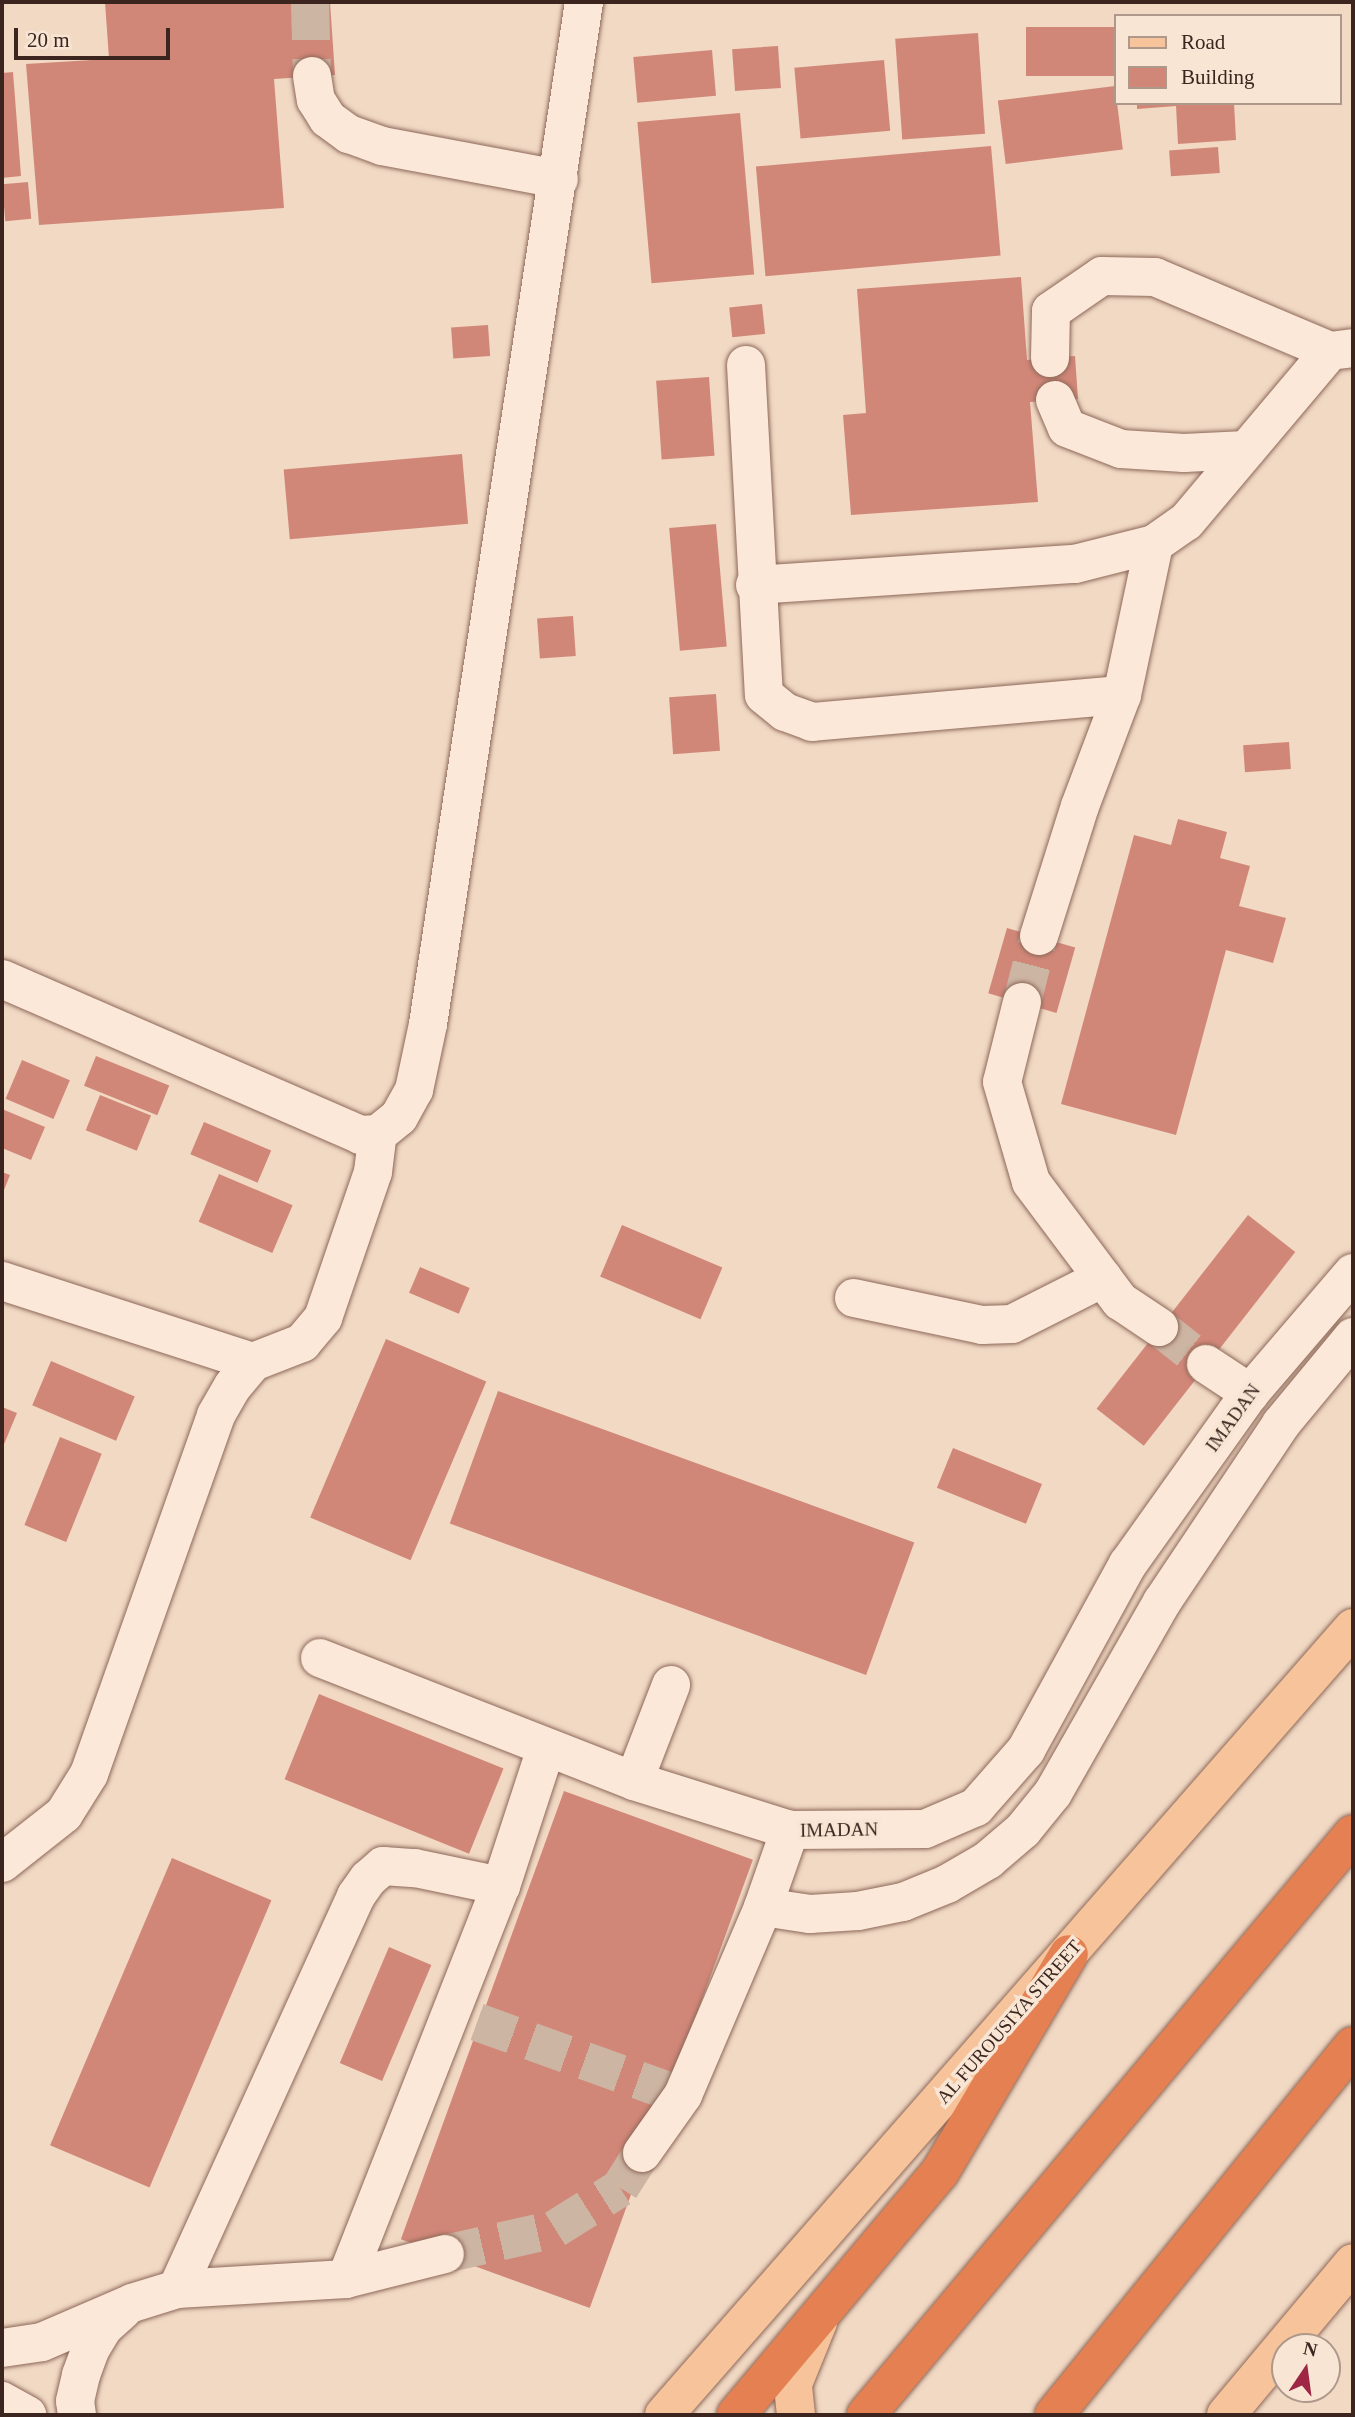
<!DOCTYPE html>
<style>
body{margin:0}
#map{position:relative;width:1355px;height:2417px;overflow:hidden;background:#f1d9c4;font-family:"Times New Roman",serif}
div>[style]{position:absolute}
.building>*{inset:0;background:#d18778;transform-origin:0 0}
.minor-tunnel>*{height:38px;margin-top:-19px;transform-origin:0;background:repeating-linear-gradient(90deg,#cdb5a3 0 38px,transparent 0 57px)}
.roads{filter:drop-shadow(0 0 2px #8d6859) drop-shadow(0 0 2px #8d6859)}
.minor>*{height:38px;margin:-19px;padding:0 19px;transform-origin:19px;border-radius:19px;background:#fbe8d8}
.major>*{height:38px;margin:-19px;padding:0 19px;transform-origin:19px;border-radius:19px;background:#f6c39a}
.highway>*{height:38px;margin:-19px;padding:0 19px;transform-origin:19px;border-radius:19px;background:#e48051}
span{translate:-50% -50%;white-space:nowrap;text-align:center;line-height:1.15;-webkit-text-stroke:7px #f8e5d4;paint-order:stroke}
.street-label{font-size:19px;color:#3c251e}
.frame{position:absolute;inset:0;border:4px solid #3c251e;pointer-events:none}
.legend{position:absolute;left:1114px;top:14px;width:228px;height:91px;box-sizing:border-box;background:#f8e5d4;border:2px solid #ad988b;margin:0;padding:9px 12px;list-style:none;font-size:21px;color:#3c251e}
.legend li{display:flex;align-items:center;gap:14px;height:35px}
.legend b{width:35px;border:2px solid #ad988b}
.north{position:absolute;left:1271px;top:2333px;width:70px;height:70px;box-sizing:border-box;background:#f8e5d4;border:2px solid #ad988b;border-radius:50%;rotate:13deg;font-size:19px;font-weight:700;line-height:28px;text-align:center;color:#3c251e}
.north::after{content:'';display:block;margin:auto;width:24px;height:32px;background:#9f2544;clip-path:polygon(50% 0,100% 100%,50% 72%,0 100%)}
.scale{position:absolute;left:14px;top:28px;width:156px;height:32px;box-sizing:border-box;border:4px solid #3c251e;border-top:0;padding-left:9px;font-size:21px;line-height:24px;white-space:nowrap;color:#3c251e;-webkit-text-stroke:5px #f8e5d4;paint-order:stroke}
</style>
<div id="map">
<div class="building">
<div style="clip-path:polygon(105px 2px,330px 2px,335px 75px,274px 79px,284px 208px,39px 225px,26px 64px,109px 59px)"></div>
<div style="left:1115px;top:27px;width:49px;height:89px;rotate:90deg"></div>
<div style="left:978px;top:33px;width:101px;height:83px;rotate:86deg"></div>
<div style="left:778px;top:46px;width:42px;height:46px;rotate:86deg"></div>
<div style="left:712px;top:50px;width:46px;height:79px;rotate:85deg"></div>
<div style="left:884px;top:60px;width:71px;height:90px;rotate:85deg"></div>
<div style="clip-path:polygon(13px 72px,21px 176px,2px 178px,2px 73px)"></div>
<div style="left:1115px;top:86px;width:64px;height:118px;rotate:83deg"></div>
<div style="clip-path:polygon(1137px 103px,1234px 103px,1236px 140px,1178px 144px,1176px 106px,1137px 109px)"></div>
<div style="left:740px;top:113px;width:162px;height:103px;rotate:85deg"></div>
<div style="left:991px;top:146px;width:110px;height:236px;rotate:85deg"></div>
<div style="left:1218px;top:147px;width:26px;height:49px;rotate:86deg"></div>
<div style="left:28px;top:182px;width:37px;height:26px;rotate:85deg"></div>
<div style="clip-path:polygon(1021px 277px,1027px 360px,1075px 356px,1078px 399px,1030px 402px,1038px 502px,851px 515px,843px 415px,866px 413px,857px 289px)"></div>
<div style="left:762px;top:304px;width:30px;height:33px;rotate:84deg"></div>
<div style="left:488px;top:325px;width:31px;height:37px;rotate:86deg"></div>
<div style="left:709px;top:377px;width:79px;height:53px;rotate:86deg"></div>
<div style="left:462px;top:454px;width:70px;height:179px;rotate:85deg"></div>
<div style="left:716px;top:524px;width:123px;height:47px;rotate:85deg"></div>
<div style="left:573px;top:616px;width:40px;height:36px;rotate:86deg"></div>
<div style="left:716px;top:694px;width:57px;height:47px;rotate:86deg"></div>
<div style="left:1289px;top:742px;width:27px;height:46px;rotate:86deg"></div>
<div style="clip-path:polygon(1178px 819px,1227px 832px,1220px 858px,1250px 866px,1239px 906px,1286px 918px,1273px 963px,1226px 950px,1176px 1135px,1061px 1104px,1134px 835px,1171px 845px)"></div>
<div style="left:1007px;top:928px;width:71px;height:68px;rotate:16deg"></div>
<div style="left:96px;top:1056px;width:79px;height:32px;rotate:22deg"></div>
<div style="left:22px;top:1060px;width:52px;height:42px;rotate:23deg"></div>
<div style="left:100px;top:1095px;width:55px;height:38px;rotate:22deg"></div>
<div style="clip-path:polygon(2px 1109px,45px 1127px,31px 1160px,2px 1148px)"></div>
<div style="left:204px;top:1122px;width:73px;height:35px;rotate:23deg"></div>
<div style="clip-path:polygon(2px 1172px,10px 1175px,2px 1195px)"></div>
<div style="left:219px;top:1174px;width:80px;height:52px;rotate:23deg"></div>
<div style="left:1248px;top:1215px;width:60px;height:246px;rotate:38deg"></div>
<div style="left:622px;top:1225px;width:109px;height:56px;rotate:23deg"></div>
<div style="left:420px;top:1267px;width:54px;height:28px;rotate:23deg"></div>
<div style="left:386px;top:1339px;width:109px;height:194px;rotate:23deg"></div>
<div style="left:51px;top:1361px;width:91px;height:48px;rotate:23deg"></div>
<div style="left:498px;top:1391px;width:443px;height:141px;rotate:20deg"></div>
<div style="clip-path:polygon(2px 1407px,17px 1413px,2px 1449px)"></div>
<div style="left:60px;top:1437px;width:45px;height:95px;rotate:22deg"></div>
<div style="left:953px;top:1448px;width:96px;height:43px;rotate:22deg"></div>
<div style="left:319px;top:1694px;width:199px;height:92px;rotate:22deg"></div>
<div style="left:564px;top:1791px;width:201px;height:477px;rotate:20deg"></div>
<div style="left:172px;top:1858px;width:108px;height:312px;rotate:23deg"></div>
<div style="left:389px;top:1947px;width:46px;height:126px;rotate:23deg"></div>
</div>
<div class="minor-tunnel">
<div style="left:310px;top:2px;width:74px;rotate:88.5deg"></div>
<div style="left:1022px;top:1002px;width:68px;rotate:-75.6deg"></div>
<div style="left:1159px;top:1327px;width:60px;rotate:38.2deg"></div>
<div style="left:477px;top:2022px;width:201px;rotate:19.8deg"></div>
<div style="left:445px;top:2254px;width:113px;rotate:-12.8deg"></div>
<div style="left:555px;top:2229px;width:77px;rotate:-32.2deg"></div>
<div style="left:620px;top:2188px;width:41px;rotate:-57.8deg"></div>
</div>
<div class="roads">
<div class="minor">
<div style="left:312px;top:76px;width:24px;rotate:81deg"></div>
<div style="left:316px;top:100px;width:22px;rotate:58deg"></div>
<div style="left:328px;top:119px;width:26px;rotate:36deg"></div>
<div style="left:349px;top:134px;width:35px;rotate:20deg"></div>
<div style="left:382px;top:146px;width:180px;rotate:10.6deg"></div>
<div style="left:1050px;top:358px;width:47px;rotate:-88.8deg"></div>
<div style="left:1051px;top:311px;width:62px;rotate:-34.5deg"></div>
<div style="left:1102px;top:276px;width:53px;rotate:1.1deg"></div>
<div style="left:1155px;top:277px;width:190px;rotate:22.9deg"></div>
<div style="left:746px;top:365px;width:330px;rotate:86.9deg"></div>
<div style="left:764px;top:695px;width:27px;rotate:39deg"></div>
<div style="left:785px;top:712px;width:29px;rotate:20deg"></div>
<div style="left:812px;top:722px;width:311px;rotate:-5deg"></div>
<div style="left:1055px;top:400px;width:30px;rotate:67deg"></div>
<div style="left:1067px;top:428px;width:58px;rotate:21.3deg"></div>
<div style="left:1121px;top:449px;width:63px;rotate:3.6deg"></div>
<div style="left:1184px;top:453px;width:62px;rotate:-2.8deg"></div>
<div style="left:755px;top:585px;width:321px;rotate:-3.8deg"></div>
<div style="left:1075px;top:564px;width:81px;rotate:-14.2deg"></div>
<div style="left:1154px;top:544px;width:39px;rotate:-35deg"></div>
<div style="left:1186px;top:522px;width:224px;rotate:-49.9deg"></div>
<div style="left:1330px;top:351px;width:23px;rotate:-7deg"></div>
<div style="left:1039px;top:936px;width:136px;rotate:-72.5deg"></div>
<div style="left:1080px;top:806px;width:119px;rotate:-69.3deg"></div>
<div style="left:1122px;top:695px;width:154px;rotate:-78deg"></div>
<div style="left:2px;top:979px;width:391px;rotate:23.5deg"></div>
<div style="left:360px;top:1135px;width:18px;rotate:-3deg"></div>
<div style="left:378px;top:1134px;width:27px;rotate:-39deg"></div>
<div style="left:399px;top:1117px;width:31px;rotate:-61deg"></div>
<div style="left:414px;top:1090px;width:67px;rotate:-78deg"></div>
<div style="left:428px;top:1024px;width:1034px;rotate:-81.32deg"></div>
<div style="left:1022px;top:1002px;width:82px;rotate:104deg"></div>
<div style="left:1002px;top:1082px;width:104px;rotate:73.8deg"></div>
<div style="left:1031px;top:1182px;width:149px;rotate:53.2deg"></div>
<div style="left:1120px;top:1301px;width:47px;rotate:33.7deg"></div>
<div style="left:2px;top:1281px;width:264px;rotate:17.9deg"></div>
<div style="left:854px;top:1298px;width:131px;rotate:11.9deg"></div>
<div style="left:982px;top:1325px;width:30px;rotate:-2deg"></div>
<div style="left:1012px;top:1324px;width:102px;rotate:-26.8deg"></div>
<div style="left:1206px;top:1364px;width:53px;rotate:33.4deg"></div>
<div style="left:320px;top:1658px;width:337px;rotate:21.4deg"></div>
<div style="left:634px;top:1781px;width:164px;rotate:17.4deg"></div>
<div style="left:634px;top:1781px;width:103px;rotate:-68.9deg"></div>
<div style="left:2px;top:1863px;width:79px;rotate:-38.3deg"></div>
<div style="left:64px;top:1814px;width:47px;rotate:-58deg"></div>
<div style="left:89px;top:1774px;width:381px;rotate:-70.5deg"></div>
<div style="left:216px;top:1415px;width:34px;rotate:-60deg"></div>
<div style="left:233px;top:1386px;width:31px;rotate:-50deg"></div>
<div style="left:253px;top:1362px;width:53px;rotate:-21.2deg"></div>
<div style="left:302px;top:1343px;width:33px;rotate:-50deg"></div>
<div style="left:323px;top:1318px;width:154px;rotate:-71.1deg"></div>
<div style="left:373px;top:1172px;width:38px;rotate:-83deg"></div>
<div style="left:763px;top:1907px;width:48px;rotate:8.5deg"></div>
<div style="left:810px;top:1914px;width:48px;rotate:-3.6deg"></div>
<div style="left:858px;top:1911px;width:46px;rotate:-11.3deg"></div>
<div style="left:903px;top:1902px;width:48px;rotate:-22.2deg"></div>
<div style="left:947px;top:1884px;width:48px;rotate:-30.3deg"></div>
<div style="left:988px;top:1860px;width:46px;rotate:-40.6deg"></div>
<div style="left:1023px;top:1830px;width:48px;rotate:-51deg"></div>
<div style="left:1053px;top:1793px;width:220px;rotate:-60.3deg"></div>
<div style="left:1162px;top:1602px;width:214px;rotate:-56.2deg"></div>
<div style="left:1281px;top:1424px;width:113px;rotate:-50.4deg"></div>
<div style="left:642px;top:2153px;width:71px;rotate:-54.7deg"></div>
<div style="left:683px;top:2095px;width:204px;rotate:-66.9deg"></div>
<div style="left:763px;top:1907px;width:82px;rotate:-70.7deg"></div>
<div style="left:790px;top:1830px;width:135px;rotate:-0.4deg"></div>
<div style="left:925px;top:1829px;width:56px;rotate:-23.3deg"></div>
<div style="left:976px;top:1807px;width:76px;rotate:-48.7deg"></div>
<div style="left:1026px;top:1750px;width:212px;rotate:-61.3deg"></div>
<div style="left:1128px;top:1564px;width:210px;rotate:-54.5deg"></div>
<div style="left:1250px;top:1393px;width:158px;rotate:-49.4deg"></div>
<div style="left:346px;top:2279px;width:422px;rotate:-68.5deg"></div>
<div style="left:501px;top:1886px;width:145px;rotate:-71.9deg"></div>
<div style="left:177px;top:2289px;width:432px;rotate:-65.5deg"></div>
<div style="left:356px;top:1896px;width:21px;rotate:-55deg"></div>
<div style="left:368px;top:1879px;width:20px;rotate:-41deg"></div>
<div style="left:383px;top:1866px;width:32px;rotate:4deg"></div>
<div style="left:415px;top:1868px;width:88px;rotate:11.8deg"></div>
<div style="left:2px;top:2348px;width:40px;rotate:-8.5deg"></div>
<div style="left:42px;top:2342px;width:98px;rotate:-23.4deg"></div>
<div style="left:132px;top:2303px;width:47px;rotate:-17.3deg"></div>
<div style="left:177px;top:2289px;width:169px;rotate:-3.4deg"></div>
<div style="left:346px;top:2279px;width:102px;rotate:-14.2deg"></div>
<div style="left:2px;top:2401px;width:29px;rotate:29deg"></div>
<div style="left:77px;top:2415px;width:14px;rotate:-98deg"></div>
<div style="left:75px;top:2401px;width:27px;rotate:-77deg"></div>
<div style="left:81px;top:2375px;width:27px;rotate:-70deg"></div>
<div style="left:90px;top:2350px;width:26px;rotate:-59deg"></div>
<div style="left:103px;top:2328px;width:27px;rotate:-42deg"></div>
</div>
<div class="major">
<div style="left:664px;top:2415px;width:1046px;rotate:-48.8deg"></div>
<div style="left:796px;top:2415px;width:31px;rotate:-96deg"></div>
<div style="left:793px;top:2384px;width:67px;rotate:-68deg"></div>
<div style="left:1226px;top:2415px;width:198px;rotate:-50.1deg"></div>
</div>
<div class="highway">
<div style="left:736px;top:2415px;width:317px;rotate:-50deg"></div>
<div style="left:940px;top:2172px;width:253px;rotate:-59.4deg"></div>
<div style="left:866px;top:2415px;width:758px;rotate:-50.03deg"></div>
<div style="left:1054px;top:2415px;width:475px;rotate:-51deg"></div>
</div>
</div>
<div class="street-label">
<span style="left:1233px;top:1418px;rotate:-54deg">IMADAN</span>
<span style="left:839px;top:1830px;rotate:-1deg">IMADAN</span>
<span style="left:1009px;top:2022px;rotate:-49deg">AL FUROUSIYA STREET</span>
</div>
<div class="frame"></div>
<ul class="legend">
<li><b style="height:9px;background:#f6c39a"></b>Road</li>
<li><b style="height:19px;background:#d18778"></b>Building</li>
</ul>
<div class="north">N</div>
<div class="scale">20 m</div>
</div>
